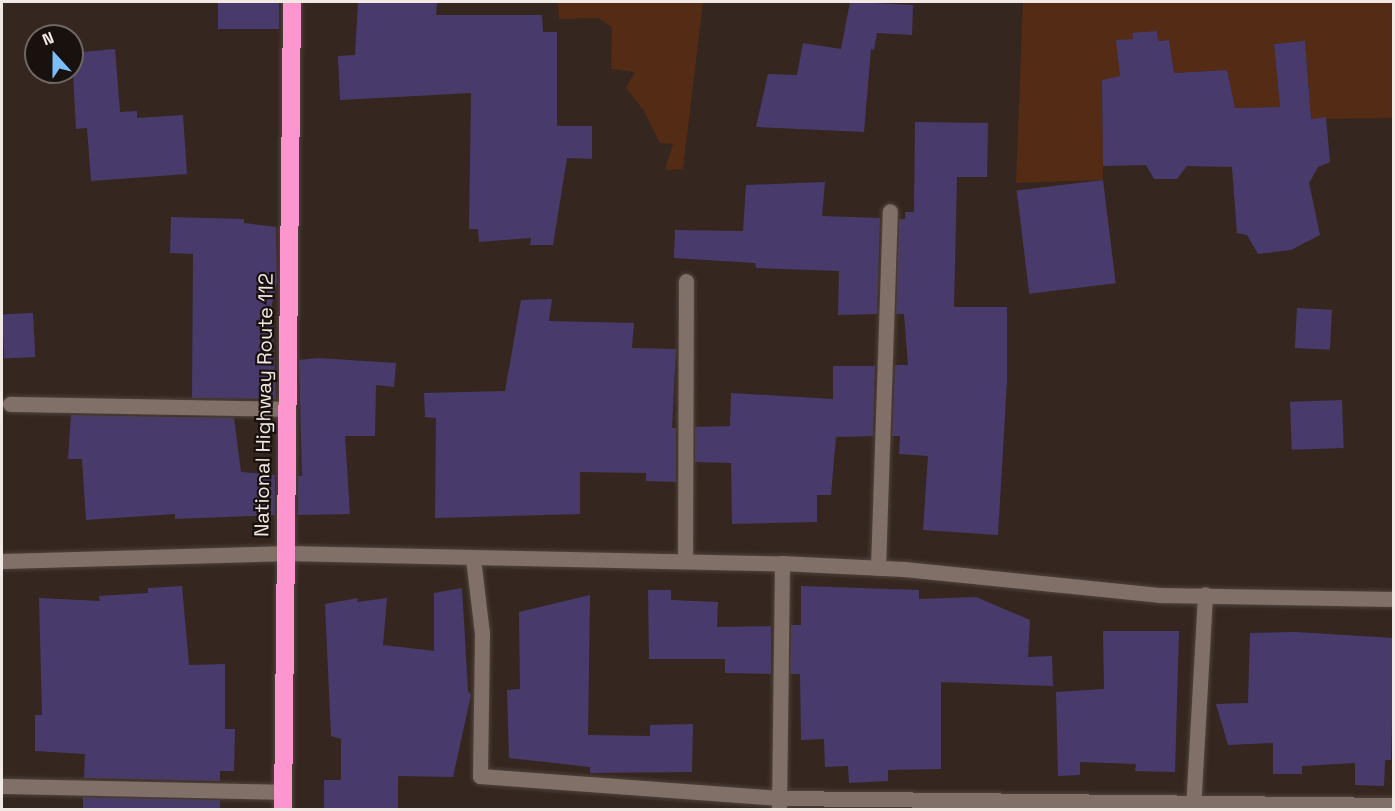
<!DOCTYPE html>
<style>
body{margin:0}
#map{position:relative;width:1395px;height:811px;overflow:hidden;background:#35271f;font-family:"Space Grotesk",sans-serif}
div>[style]{position:absolute}
.green>*{inset:0;background:#542b14}
.building>*{inset:0;background:#483b6c;transform-origin:0 0}
.roads{filter:drop-shadow(0 0 2px #50433e) drop-shadow(0 0 2px #50433e)}
.street>*{height:15px;margin:-7.5px;padding:0 7.5px;transform-origin:7.5px;border-radius:7.5px;background:#817067}
.secondary>*{height:15px;margin:-7.5px;padding:0 7.5px;transform-origin:7.5px;border-radius:7.5px;background:#817067}
.highway>*{height:18px;margin:-9px;padding:0 9px;transform-origin:9px;border-radius:9px;background:#fd95cf}
span{translate:-50% -50%;white-space:nowrap;text-align:center;line-height:1.15;-webkit-text-stroke:4.5px #18110e;paint-order:stroke}
.street-label{font-size:20px;color:#f3e9e4}
.frame{position:absolute;inset:0;border:3px solid #f3e9e4;pointer-events:none}
.north{position:absolute;left:24px;top:24px;width:60px;height:60px;box-sizing:border-box;background:#18110e;border:2px solid #706764;border-radius:50%;rotate:339deg;font-size:16px;font-weight:700;line-height:24px;text-align:center;color:#f3e9e4}
.north::after{content:'';display:block;margin:auto;width:21px;height:27px;background:#7cbef9;clip-path:polygon(50% 0,100% 100%,50% 72%,0 100%)}
</style>
<div id="map">
<div class="green">
<div style="clip-path:polygon(558px 2px,703px 2px,683px 169px,665px 170px,673px 144px,660px 143px,644px 111px,626px 88px,635px 72px,611px 69px,612px 27px,598px 18px,559px 19px)"></div>
<div style="clip-path:polygon(1023px 2px,1393px 2px,1393px 118px,1311px 119px,1305px 42px,1274px 44px,1280px 107px,1235px 108px,1227px 70px,1174px 73px,1169px 40px,1158px 41px,1157px 31px,1133px 35px,1133px 39px,1117px 41px,1120px 76px,1102px 80px,1103px 180px,1016px 183px)"></div>
</div>
<div class="building">
<div style="left:218px;top:2px;width:61px;height:27px"></div>
<div style="clip-path:polygon(850px 2px,913px 5px,912px 35px,877px 33px,874px 50px,871px 49px,864px 132px,756px 127px,768px 74px,797px 75px,803px 43px,841px 49px)"></div>
<div style="clip-path:polygon(358px 3px,437px 3px,436px 15px,542px 15px,543px 32px,557px 32px,557px 126px,592px 126px,592px 159px,567px 158px,553px 245px,530px 245px,531px 238px,479px 242px,478px 229px,469px 229px,471px 93px,340px 100px,338px 56px,355px 55px)"></div>
<div style="clip-path:polygon(1157px 31px,1158px 41px,1169px 40px,1174px 73px,1227px 70px,1235px 108px,1280px 107px,1274px 44px,1305px 41px,1311px 119px,1326px 117px,1330px 162px,1318px 167px,1309px 183px,1320px 235px,1291px 250px,1258px 254px,1247px 235px,1237px 233px,1232px 167px,1187px 166px,1177px 179px,1154px 179px,1146px 165px,1103px 166px,1102px 80px,1120px 76px,1116px 40px,1133px 39px,1132px 33px)"></div>
<div style="clip-path:polygon(115px 49px,120px 112px,137px 111px,137px 118px,183px 115px,187px 174px,91px 181px,87px 128px,76px 129px,72px 53px)"></div>
<div style="clip-path:polygon(915px 122px,988px 123px,987px 177px,957px 177px,954px 307px,1007px 307px,1007px 381px,998px 535px,923px 530px,928px 456px,899px 454px,900px 436px,892px 436px,895px 365px,908px 365px,904px 314px,896px 314px,899px 219px,905px 219px,905px 212px,914px 212px)"></div>
<div style="left:1103px;top:180px;width:104px;height:87px;rotate:83deg"></div>
<div style="clip-path:polygon(825px 182px,822px 216px,880px 218px,877px 314px,838px 315px,839px 271px,756px 268px,755px 263px,674px 258px,675px 230px,743px 231px,746px 185px)"></div>
<div style="clip-path:polygon(171px 217px,244px 219px,244px 223px,276px 227px,277px 282px,272px 304px,276px 399px,192px 398px,193px 254px,170px 253px)"></div>
<div style="clip-path:polygon(552px 299px,549px 321px,634px 323px,632px 348px,676px 349px,672px 428px,676px 428px,676px 482px,646px 481px,646px 473px,580px 472px,580px 514px,435px 518px,436px 418px,425px 417px,424px 393px,505px 391px,521px 300px)"></div>
<div style="left:1297px;top:308px;width:35px;height:40px;rotate:3deg"></div>
<div style="left:33px;top:313px;width:44px;height:31px;rotate:87deg"></div>
<div style="clip-path:polygon(318px 358px,396px 363px,394px 387px,376px 385px,375px 436px,345px 436px,350px 514px,298px 515px,298px 476px,302px 476px,299px 360px)"></div>
<div style="clip-path:polygon(833px 366px,875px 366px,873px 436px,836px 437px,831px 495px,817px 495px,817px 522px,732px 524px,731px 463px,695px 462px,695px 427px,730px 426px,731px 393px,833px 399px)"></div>
<div style="left:1342px;top:400px;width:48px;height:52px;rotate:88deg"></div>
<div style="clip-path:polygon(71px 415px,234px 418px,241px 472px,275px 475px,275px 515px,175px 519px,175px 514px,86px 520px,82px 459px,68px 459px)"></div>
<div style="clip-path:polygon(182px 586px,189px 665px,225px 664px,225px 729px,235px 729px,234px 771px,220px 771px,220px 781px,84px 778px,85px 754px,35px 751px,35px 715px,42px 715px,39px 598px,100px 601px,99px 596px,148px 593px,148px 588px)"></div>
<div style="clip-path:polygon(801px 586px,919px 590px,919px 599px,976px 597px,1030px 620px,1028px 657px,1052px 656px,1053px 686px,941px 682px,941px 769px,888px 770px,888px 781px,849px 783px,848px 766px,825px 767px,824px 739px,801px 740px,800px 674px,790px 674px,791px 625px,801px 625px)"></div>
<div style="clip-path:polygon(462px 588px,468px 691px,471px 695px,453px 777px,398px 776px,398px 810px,324px 810px,324px 780px,341px 780px,341px 739px,331px 736px,325px 604px,358px 598px,357px 602px,387px 598px,383px 645px,434px 651px,434px 593px)"></div>
<div style="clip-path:polygon(648px 590px,671px 590px,671px 600px,718px 602px,717px 627px,771px 626px,771px 674px,725px 673px,725px 659px,649px 659px)"></div>
<div style="clip-path:polygon(590px 595px,588px 735px,650px 736px,650px 725px,693px 724px,692px 772px,590px 773px,590px 767px,509px 758px,507px 690px,520px 689px,519px 612px)"></div>
<div style="clip-path:polygon(1103px 631px,1179px 631px,1175px 772px,1135px 771px,1136px 764px,1080px 762px,1080px 775px,1058px 776px,1056px 692px,1104px 689px)"></div>
<div style="clip-path:polygon(1295px 632px,1394px 638px,1391px 760px,1385px 760px,1384px 786px,1355px 785px,1355px 763px,1302px 766px,1302px 774px,1273px 774px,1273px 743px,1228px 745px,1216px 704px,1248px 703px,1250px 633px)"></div>
<div style="clip-path:polygon(83px 797px,220px 800px,220px 810px,83px 810px)"></div>
</div>
<div class="roads">
<div class="street">
<div style="left:10px;top:404px;width:276px;rotate:1deg"></div>
<div style="left:473px;top:558px;width:77px;rotate:83.2deg"></div>
<div style="left:482px;top:634px;width:142px;rotate:90.8deg"></div>
<div style="left:480px;top:776px;width:300px;rotate:4.2deg"></div>
<div style="left:779px;top:798px;width:615px;rotate:0.65deg"></div>
<div style="left:2px;top:561px;width:282px;rotate:-1.6deg"></div>
<div style="left:685px;top:561px;width:280px;rotate:-89.8deg"></div>
<div style="left:878px;top:568px;width:357px;rotate:-88.1deg"></div>
<div style="left:2px;top:786px;width:281px;rotate:1.2deg"></div>
<div style="left:779px;top:810px;width:247px;rotate:-89.3deg"></div>
<div style="left:1193px;top:810px;width:216px;rotate:-86.8deg"></div>
</div>
<div class="secondary">
<div style="left:284px;top:553px;width:498px;rotate:1.2deg"></div>
<div style="left:782px;top:563px;width:122px;rotate:2.8deg"></div>
<div style="left:904px;top:569px;width:256px;rotate:5.8deg"></div>
<div style="left:1159px;top:595px;width:235px;rotate:1deg"></div>
</div>
<div class="highway">
<div style="left:283px;top:810px;width:808px;rotate:-89.36deg"></div>
</div>
</div>
<div class="street-label">
<span style="left:264px;top:405px;rotate:-89deg">National Highway Route 112</span>
</div>
<div class="frame"></div>
<div class="north">N</div>
</div>
